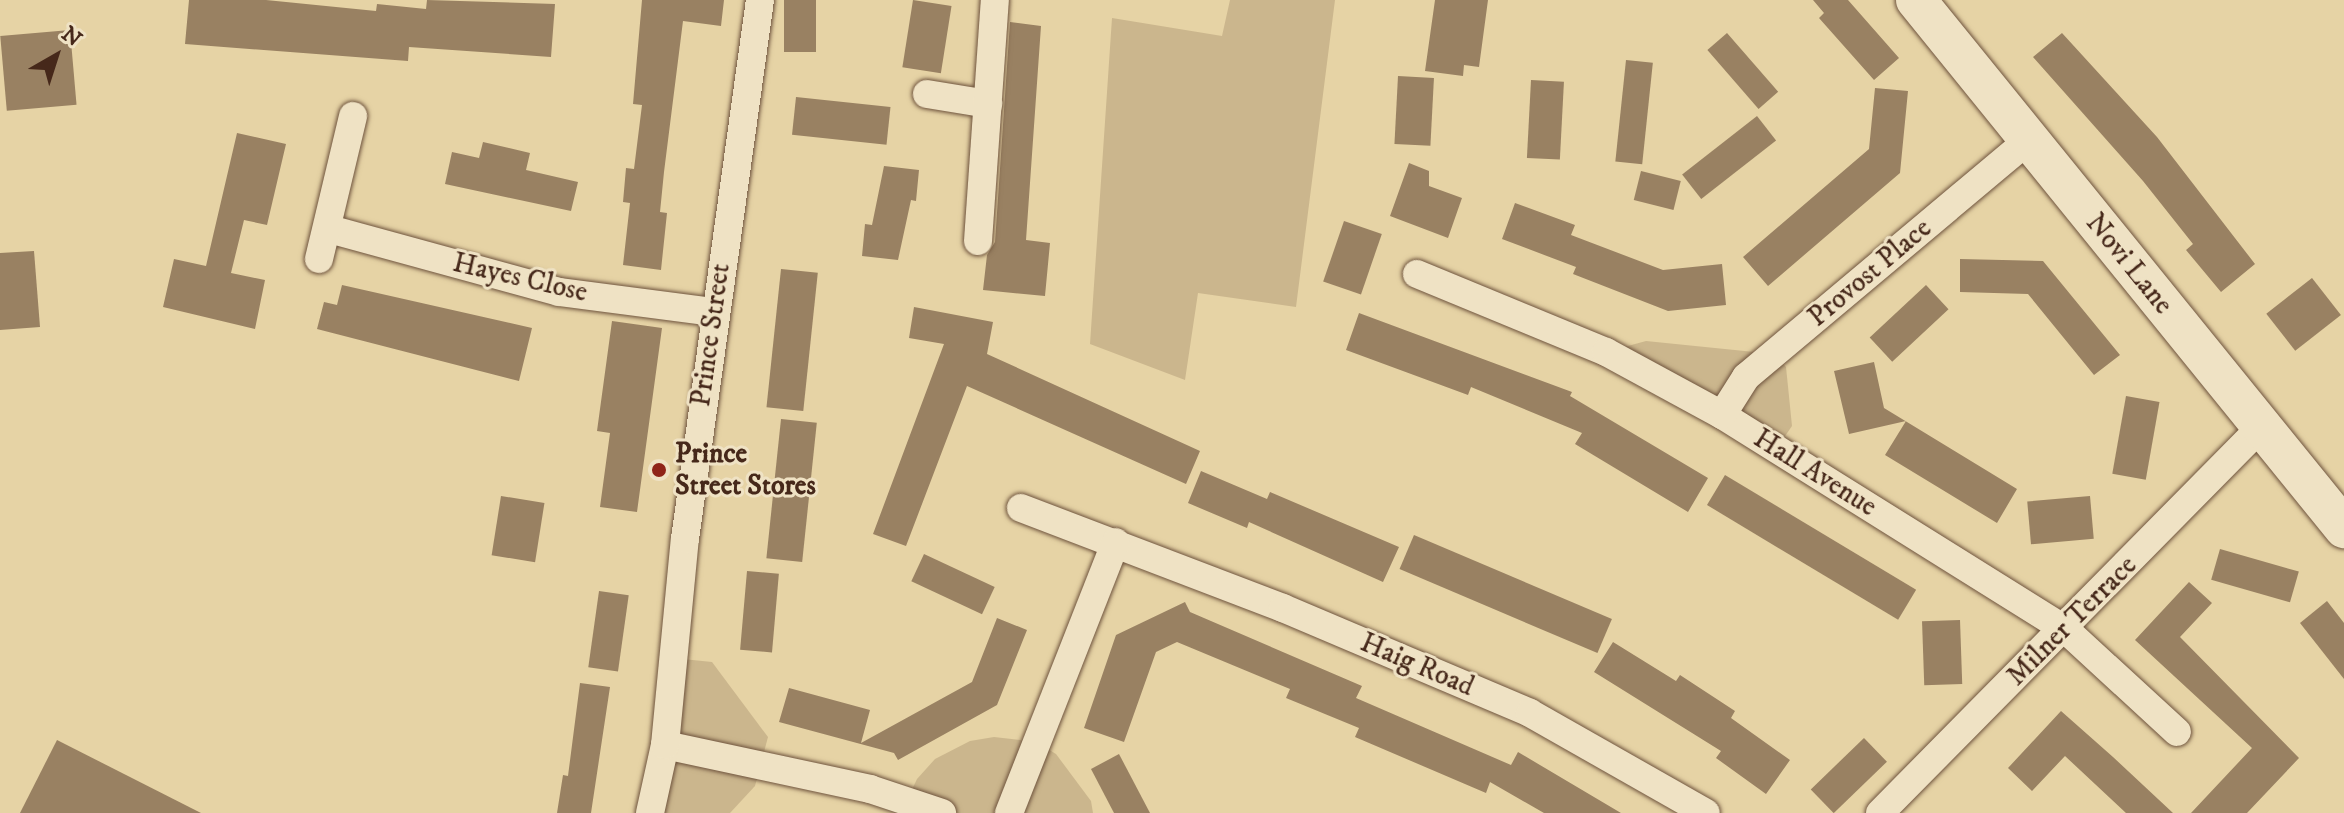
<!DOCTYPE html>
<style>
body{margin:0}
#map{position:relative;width:2344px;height:813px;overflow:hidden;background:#e6d3a5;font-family:"IM FELL DW Pica",serif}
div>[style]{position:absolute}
.green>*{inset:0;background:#cbb68d}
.building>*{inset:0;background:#998162;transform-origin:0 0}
.roads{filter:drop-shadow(0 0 2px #6e533d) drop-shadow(0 0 2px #6e533d)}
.street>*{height:28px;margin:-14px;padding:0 14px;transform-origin:14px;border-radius:14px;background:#efe2c4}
.secondary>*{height:40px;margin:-20px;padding:0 20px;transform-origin:20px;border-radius:20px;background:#efe2c4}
.dots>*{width:22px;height:22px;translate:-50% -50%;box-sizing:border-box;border:4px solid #efe2c4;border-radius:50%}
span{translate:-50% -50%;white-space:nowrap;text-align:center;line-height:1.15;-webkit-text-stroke:6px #efe2c4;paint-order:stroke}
.street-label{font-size:28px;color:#46281a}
.poi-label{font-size:28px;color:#46281a;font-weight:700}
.left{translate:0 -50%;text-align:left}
.north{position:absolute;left:16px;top:16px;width:80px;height:80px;-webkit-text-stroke:6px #efe2c4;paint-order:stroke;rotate:39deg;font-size:22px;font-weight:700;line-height:32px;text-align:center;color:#46281a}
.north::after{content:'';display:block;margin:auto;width:28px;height:36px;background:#46281a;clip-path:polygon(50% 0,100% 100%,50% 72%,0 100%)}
</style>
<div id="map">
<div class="green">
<div style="clip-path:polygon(1230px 0,1335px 0,1296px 307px,1198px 293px,1185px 380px,1090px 344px,1112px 18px,1222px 36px)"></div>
<div style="clip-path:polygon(1646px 341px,1774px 354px,1786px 367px,1792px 426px,1776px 449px,1606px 352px)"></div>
<div style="clip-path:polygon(673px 658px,712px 662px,768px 737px,755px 786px,730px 813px,650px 813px)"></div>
<div style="clip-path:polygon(994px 737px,1036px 742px,1056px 754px,1091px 801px,1093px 813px,901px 813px,917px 779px,935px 759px,970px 741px)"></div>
</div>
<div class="building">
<div style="clip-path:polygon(189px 0,266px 0,376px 11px,377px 4px,426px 9px,427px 0,555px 4px,551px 57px,409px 47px,408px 61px,185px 44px)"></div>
<div style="clip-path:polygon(642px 0,724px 0,721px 26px,683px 21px,664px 172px,660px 212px,667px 213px,661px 270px,623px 265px,630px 203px,623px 202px,626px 168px,634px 169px,642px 105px,633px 104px)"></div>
<div style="left:784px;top:0;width:32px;height:52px"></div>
<div style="left:913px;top:0;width:39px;height:68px;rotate:9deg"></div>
<div style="clip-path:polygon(1435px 0,1488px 0,1479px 67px,1464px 65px,1463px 76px,1425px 71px)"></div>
<div style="clip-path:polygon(1813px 0,1848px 0,1899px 58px,1874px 80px,1819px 18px,1824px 13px)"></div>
<div style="clip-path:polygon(1010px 22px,1041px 26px,1026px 240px,1050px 243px,1045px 296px,983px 290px,987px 255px,995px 242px)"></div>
<div style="left:70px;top:30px;width:75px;height:70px;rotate:85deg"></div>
<div style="left:1727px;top:33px;width:78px;height:26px;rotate:49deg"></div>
<div style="clip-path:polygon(2062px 33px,2157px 137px,2255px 264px,2221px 292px,2186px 250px,2193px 244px,2143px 181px,2033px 57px)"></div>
<div style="left:1626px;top:60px;width:27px;height:102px;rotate:6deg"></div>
<div style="left:1398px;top:76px;width:36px;height:68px;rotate:3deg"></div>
<div style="left:1531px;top:80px;width:33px;height:78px;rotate:3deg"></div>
<div style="clip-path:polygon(1875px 88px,1908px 91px,1900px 173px,1768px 286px,1743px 257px,1869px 149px)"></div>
<div style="left:796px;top:97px;width:95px;height:38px;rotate:6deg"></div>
<div style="left:1757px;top:116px;width:31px;height:95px;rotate:52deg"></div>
<div style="clip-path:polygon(237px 133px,286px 144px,267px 225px,244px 220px,231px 273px,265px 280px,255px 329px,163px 307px,174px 259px,206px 266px)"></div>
<div style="clip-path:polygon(483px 142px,530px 153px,526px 170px,578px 182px,571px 211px,445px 184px,452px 152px,479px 158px)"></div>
<div style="clip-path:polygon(1409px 163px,1429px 171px,1429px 186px,1462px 198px,1448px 238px,1390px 216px)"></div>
<div style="clip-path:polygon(884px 166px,919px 170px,916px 201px,911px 200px,898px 260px,862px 256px,865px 224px,872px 225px)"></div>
<div style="left:1641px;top:171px;width:41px;height:30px;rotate:14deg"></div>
<div style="clip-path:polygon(1515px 203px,1575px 225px,1571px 235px,1663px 270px,1722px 264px,1726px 305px,1668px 311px,1573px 274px,1576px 267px,1502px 239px)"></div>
<div style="left:1344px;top:221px;width:40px;height:64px;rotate:19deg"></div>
<div style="clip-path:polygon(34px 251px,40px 327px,0 330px,0 253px)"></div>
<div style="clip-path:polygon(1960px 259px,2043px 261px,2120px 355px,2094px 375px,2028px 294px,1960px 292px)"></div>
<div style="left:781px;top:269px;width:37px;height:139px;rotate:6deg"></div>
<div style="left:2312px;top:278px;width:47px;height:58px;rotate:52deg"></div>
<div style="clip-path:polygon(342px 285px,532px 328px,519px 381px,317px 329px,324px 302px,337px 305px)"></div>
<div style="left:1926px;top:285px;width:33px;height:77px;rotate:47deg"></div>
<div style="clip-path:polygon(914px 307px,993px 322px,987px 354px,1200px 451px,1186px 484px,967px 386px,906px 546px,873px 534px,944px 344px,909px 338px)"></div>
<div style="clip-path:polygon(1359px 313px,1572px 392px,1570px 396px,1708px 478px,1688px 512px,1575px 444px,1582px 433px,1471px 387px,1468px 395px,1346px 350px)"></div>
<div style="clip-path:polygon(612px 321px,662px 328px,637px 512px,600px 507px,610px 433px,597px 431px)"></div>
<div style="clip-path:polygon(1874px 362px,1884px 408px,2017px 489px,1997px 523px,1885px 455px,1906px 421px,1849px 434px,1834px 371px)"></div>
<div style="left:2126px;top:396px;width:34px;height:79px;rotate:10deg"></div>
<div style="left:781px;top:419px;width:36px;height:140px;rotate:6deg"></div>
<div style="clip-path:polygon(1201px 471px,1267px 499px,1270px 492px,1399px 547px,1383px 582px,1249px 522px,1247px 528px,1188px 503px)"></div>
<div style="left:1725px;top:475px;width:223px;height:35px;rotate:31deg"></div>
<div style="left:501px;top:496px;width:44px;height:60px;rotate:9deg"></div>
<div style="left:2090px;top:496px;width:43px;height:63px;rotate:85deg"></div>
<div style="left:1414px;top:535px;width:215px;height:37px;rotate:23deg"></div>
<div style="left:2220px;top:549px;width:82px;height:32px;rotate:16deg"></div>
<div style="left:924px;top:554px;width:78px;height:30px;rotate:25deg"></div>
<div style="left:747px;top:571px;width:32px;height:79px;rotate:5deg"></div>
<div style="clip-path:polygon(2189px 582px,2212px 603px,2180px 637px,2299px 758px,2247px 813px,2191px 813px,2252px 748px,2135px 640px)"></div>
<div style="left:599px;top:591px;width:30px;height:77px;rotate:8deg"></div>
<div style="clip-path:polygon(2327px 601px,2344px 623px,2344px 679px,2300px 623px)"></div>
<div style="clip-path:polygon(1185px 602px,1190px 612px,1362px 686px,1356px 698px,1511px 765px,1518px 752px,1621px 813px,1544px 813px,1490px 782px,1486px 793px,1355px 737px,1359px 728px,1286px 698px,1290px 689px,1177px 642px,1156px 652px,1124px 742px,1084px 728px,1116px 635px)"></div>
<div style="clip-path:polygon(997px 618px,1027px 630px,997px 705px,898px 760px,894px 753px,779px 722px,789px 688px,870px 710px,861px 743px,972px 682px)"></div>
<div style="left:1960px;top:620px;width:64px;height:38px;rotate:88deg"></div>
<div style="clip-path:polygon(1613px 642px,1676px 681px,1680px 675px,1735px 711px,1731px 718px,1790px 760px,1766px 794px,1716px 758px,1721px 751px,1594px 672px)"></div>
<div style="clip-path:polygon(580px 683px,610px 687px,591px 813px,557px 813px,563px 775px,568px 776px)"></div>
<div style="clip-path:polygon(2061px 711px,2113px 757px,2173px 813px,2126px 813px,2065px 756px,2032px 791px,2008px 768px)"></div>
<div style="left:1864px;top:738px;width:33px;height:74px;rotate:46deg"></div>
<div style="clip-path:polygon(57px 740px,201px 813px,20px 813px)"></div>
<div style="clip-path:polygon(1119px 754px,1150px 813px,1114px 813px,1091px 769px)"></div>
</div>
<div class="roads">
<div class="street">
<div style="left:927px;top:94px;width:62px;rotate:9.3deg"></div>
<div style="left:329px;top:229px;width:238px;rotate:15.3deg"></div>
<div style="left:559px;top:292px;width:156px;rotate:7.4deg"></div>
<div style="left:978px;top:241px;width:242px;rotate:-86deg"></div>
<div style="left:319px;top:259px;width:147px;rotate:-76.6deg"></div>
<div style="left:1417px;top:274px;width:204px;rotate:22.4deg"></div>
<div style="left:1606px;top:352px;width:132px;rotate:28.5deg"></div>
<div style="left:1722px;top:415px;width:404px;rotate:32deg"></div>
<div style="left:2065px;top:629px;width:152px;rotate:42.6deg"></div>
<div style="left:1722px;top:415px;width:45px;rotate:-57.7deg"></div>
<div style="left:1746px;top:377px;width:368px;rotate:-40deg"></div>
<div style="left:1021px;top:508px;width:280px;rotate:20.9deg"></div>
<div style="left:1283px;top:608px;width:268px;rotate:23deg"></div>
<div style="left:1530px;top:713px;width:202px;rotate:29.6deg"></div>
<div style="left:665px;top:745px;width:210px;rotate:12.1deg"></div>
<div style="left:870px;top:789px;width:76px;rotate:18.4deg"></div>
<div style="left:650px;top:813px;width:70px;rotate:-77.6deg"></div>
<div style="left:665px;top:745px;width:207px;rotate:-84.5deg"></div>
<div style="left:685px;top:539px;width:544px;rotate:-82.08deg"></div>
<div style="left:1009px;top:813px;width:291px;rotate:-68.5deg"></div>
<div style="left:1880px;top:813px;width:544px;rotate:-45.37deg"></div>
</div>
<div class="secondary">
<div style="left:1916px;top:0;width:680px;rotate:50.97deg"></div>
</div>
</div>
<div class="dots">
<div style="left:659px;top:470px;background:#8f2418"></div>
</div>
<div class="street-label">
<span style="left:2129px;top:264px;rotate:51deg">Novi Lane</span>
<span style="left:1870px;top:273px;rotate:-40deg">Provost Place</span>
<span style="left:520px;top:278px;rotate:13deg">Hayes Close</span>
<span style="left:711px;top:335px;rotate:-82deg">Prince Street</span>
<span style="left:1815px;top:473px;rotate:32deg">Hall Avenue</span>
<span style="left:2072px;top:621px;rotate:-45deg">Milner Terrace</span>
<span style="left:1417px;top:665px;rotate:23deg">Haig Road</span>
</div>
<div class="poi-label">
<span class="left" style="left:675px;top:470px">Prince<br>Street Stores</span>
</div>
<div class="north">N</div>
</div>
